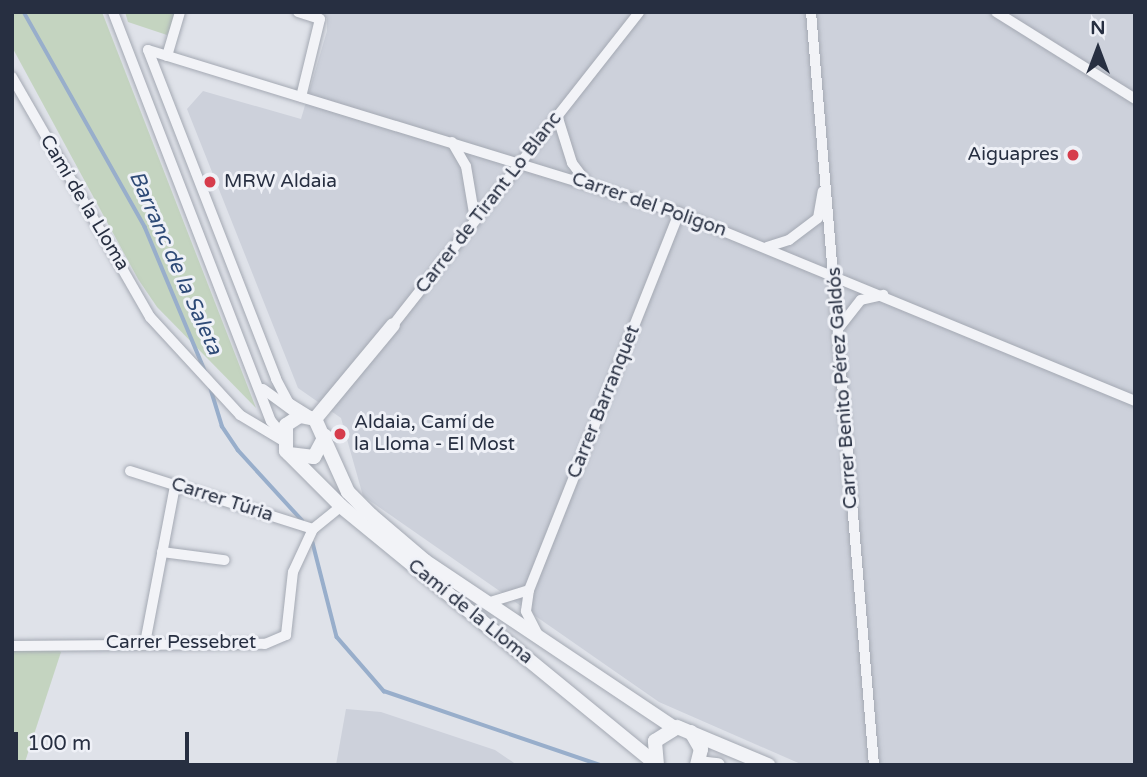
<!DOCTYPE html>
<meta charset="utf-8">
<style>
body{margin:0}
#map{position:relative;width:1147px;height:777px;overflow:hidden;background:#dfe2e9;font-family:"Varela Round",sans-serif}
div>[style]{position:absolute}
.built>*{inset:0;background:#cdd1db}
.green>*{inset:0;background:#c4d4c0}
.stream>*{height:3.5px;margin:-1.75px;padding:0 1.75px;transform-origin:1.75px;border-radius:1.75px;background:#98aecb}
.roads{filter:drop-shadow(0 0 2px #a4a9b3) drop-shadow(0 0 2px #a4a9b3)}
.minor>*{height:10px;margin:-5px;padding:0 5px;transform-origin:5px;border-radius:5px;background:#f2f3f7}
.tertiary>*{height:14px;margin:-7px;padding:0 7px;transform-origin:7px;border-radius:7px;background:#f2f3f7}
.dots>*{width:19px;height:19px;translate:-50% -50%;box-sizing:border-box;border:4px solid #eff1f7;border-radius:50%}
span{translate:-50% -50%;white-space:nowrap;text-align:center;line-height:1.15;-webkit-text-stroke:6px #eff1f7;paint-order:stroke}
.poi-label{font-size:19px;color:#272f41}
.right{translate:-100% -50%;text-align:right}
.left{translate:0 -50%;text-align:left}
.street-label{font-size:19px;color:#272f41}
.water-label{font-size:21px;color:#2f4b77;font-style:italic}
.frame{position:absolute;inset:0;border:14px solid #272f41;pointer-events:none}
.north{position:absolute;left:1063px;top:14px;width:70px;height:70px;-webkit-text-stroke:5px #eff1f7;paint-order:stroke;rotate:0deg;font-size:19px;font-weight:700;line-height:28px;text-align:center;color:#272f41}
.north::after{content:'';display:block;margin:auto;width:24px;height:32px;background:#272f41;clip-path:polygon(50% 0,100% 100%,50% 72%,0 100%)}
.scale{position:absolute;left:14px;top:732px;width:175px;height:32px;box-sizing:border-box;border:4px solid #272f41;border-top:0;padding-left:9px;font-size:21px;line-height:24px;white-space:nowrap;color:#272f41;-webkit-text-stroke:5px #eff1f7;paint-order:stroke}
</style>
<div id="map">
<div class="built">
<div style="clip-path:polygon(311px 12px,1135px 12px,1135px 765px,803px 765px,659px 702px,363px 496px,341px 418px,298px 388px,187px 109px,203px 91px,301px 119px,327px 31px,327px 18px)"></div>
<div style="clip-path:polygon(346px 709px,381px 712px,495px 750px,517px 765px,336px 765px)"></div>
</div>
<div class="green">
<div style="clip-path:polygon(12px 12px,102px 12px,256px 408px,157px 307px,138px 279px,12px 47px)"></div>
<div style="clip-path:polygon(125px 12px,177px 12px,167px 35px,128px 22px)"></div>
<div style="clip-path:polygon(53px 646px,61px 652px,24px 765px,12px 765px,12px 651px)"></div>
</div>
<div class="stream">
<div style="left:24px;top:12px;width:247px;rotate:60.6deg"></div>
<div style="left:145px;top:227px;width:160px;rotate:67.3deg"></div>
<div style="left:211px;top:389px;width:39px;rotate:73deg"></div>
<div style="left:222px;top:426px;width:29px;rotate:56deg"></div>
<div style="left:238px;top:450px;width:95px;rotate:47.6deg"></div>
<div style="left:313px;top:543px;width:97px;rotate:75.7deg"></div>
<div style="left:337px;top:637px;width:72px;rotate:49deg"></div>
<div style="left:384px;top:691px;width:228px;rotate:18.9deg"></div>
</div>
<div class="roads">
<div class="minor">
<div style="left:113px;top:12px;width:438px;rotate:68.9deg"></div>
<div style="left:271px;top:421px;width:17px;rotate:50deg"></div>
<div style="left:298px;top:12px;width:23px;rotate:18deg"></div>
<div style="left:320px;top:19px;width:80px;rotate:103.7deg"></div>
<div style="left:811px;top:12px;width:756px;rotate:85.22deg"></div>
<div style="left:996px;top:12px;width:164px;rotate:32deg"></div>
<div style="left:148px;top:50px;width:555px;rotate:17.06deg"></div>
<div style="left:679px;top:213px;width:493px;rotate:22.4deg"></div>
<div style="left:148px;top:50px;width:353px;rotate:68.7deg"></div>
<div style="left:276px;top:379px;width:27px;rotate:62deg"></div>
<div style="left:289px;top:403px;width:26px;rotate:32deg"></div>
<div style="left:167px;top:56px;width:46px;rotate:-73.5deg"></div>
<div style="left:12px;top:77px;width:277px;rotate:60.1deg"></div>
<div style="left:150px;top:317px;width:133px;rotate:47.4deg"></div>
<div style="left:240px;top:415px;width:49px;rotate:30.8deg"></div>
<div style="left:557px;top:115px;width:50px;rotate:72.6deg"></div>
<div style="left:572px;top:163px;width:25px;rotate:53deg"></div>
<div style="left:452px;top:142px;width:28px;rotate:60deg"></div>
<div style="left:466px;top:166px;width:54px;rotate:80.4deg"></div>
<div style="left:767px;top:247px;width:23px;rotate:-18deg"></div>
<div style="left:789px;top:240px;width:36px;rotate:-37deg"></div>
<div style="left:818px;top:218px;width:27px;rotate:-80deg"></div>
<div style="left:393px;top:325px;width:398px;rotate:-51.8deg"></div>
<div style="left:838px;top:329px;width:37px;rotate:-52deg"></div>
<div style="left:861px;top:300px;width:23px;rotate:-13deg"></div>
<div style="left:263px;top:389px;width:46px;rotate:36.1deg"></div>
<div style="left:130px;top:471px;width:192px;rotate:17.6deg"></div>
<div style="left:162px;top:552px;width:63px;rotate:7.4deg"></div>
<div style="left:487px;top:603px;width:44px;rotate:-17.2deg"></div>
<div style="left:539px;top:637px;width:29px;rotate:-117deg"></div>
<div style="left:526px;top:611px;width:21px;rotate:-82deg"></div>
<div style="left:529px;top:590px;width:406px;rotate:-68.3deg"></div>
<div style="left:145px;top:643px;width:161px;rotate:-79.2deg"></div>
<div style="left:12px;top:646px;width:253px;rotate:-0.5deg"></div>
<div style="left:265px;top:644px;width:23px;rotate:-23deg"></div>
<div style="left:286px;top:635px;width:63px;rotate:-83.7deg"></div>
<div style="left:293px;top:572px;width:47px;rotate:-65.1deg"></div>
<div style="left:313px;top:529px;width:36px;rotate:-39deg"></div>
</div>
<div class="tertiary">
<div style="left:315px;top:419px;width:122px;rotate:-50.3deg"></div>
<div style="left:289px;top:454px;width:25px;rotate:7deg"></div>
<div style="left:314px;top:457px;width:24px;rotate:-62deg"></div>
<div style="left:691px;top:732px;width:20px;rotate:60deg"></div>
<div style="left:701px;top:749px;width:16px;rotate:104deg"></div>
<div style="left:698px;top:763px;width:20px;rotate:6deg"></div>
<div style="left:656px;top:764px;width:407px;rotate:-140.7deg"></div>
<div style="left:341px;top:506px;width:78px;rotate:-135deg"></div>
<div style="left:286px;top:451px;width:26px;rotate:-90deg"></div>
<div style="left:286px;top:425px;width:17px;rotate:-33deg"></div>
<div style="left:300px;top:416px;width:15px;rotate:11deg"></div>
<div style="left:315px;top:419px;width:80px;rotate:65.7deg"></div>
<div style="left:348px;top:492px;width:33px;rotate:45deg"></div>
<div style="left:371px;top:515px;width:71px;rotate:40.4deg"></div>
<div style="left:425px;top:561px;width:298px;rotate:33.8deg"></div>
<div style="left:657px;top:765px;width:24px;rotate:-95deg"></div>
<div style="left:655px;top:741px;width:26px;rotate:-32deg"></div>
<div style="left:677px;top:727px;width:99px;rotate:22.7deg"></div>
</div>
</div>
<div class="dots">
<div style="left:1073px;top:155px;background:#d63c4c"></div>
<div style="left:210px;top:182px;background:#d63c4c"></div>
<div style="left:340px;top:434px;background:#d63c4c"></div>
</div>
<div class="poi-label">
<span class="right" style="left:1059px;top:155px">Aiguapres</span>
<span class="left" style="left:224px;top:182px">MRW Aldaia</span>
<span class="left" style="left:354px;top:434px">Aldaia, Camí de<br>la Lloma - El Most</span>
</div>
<div class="street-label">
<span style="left:84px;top:203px;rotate:59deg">Camí de la Lloma</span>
<span style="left:489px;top:203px;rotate:-52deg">Carrer de Tirant Lo Blanc</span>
<span style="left:649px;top:205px;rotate:19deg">Carrer del Poligon</span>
<span style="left:843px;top:388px;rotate:-94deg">Carrer Benito Pérez Galdós</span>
<span style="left:604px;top:402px;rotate:-68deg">Carrer Barranquet</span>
<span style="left:222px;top:500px;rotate:18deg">Carrer Túria</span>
<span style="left:470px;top:612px;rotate:39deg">Camí de la Lloma</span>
<span style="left:181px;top:643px">Carrer Pessebret</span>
</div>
<div class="water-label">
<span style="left:175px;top:263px;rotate:66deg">Barranc de la Saleta</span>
</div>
<div class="frame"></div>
<div class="north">N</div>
<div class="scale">100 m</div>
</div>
